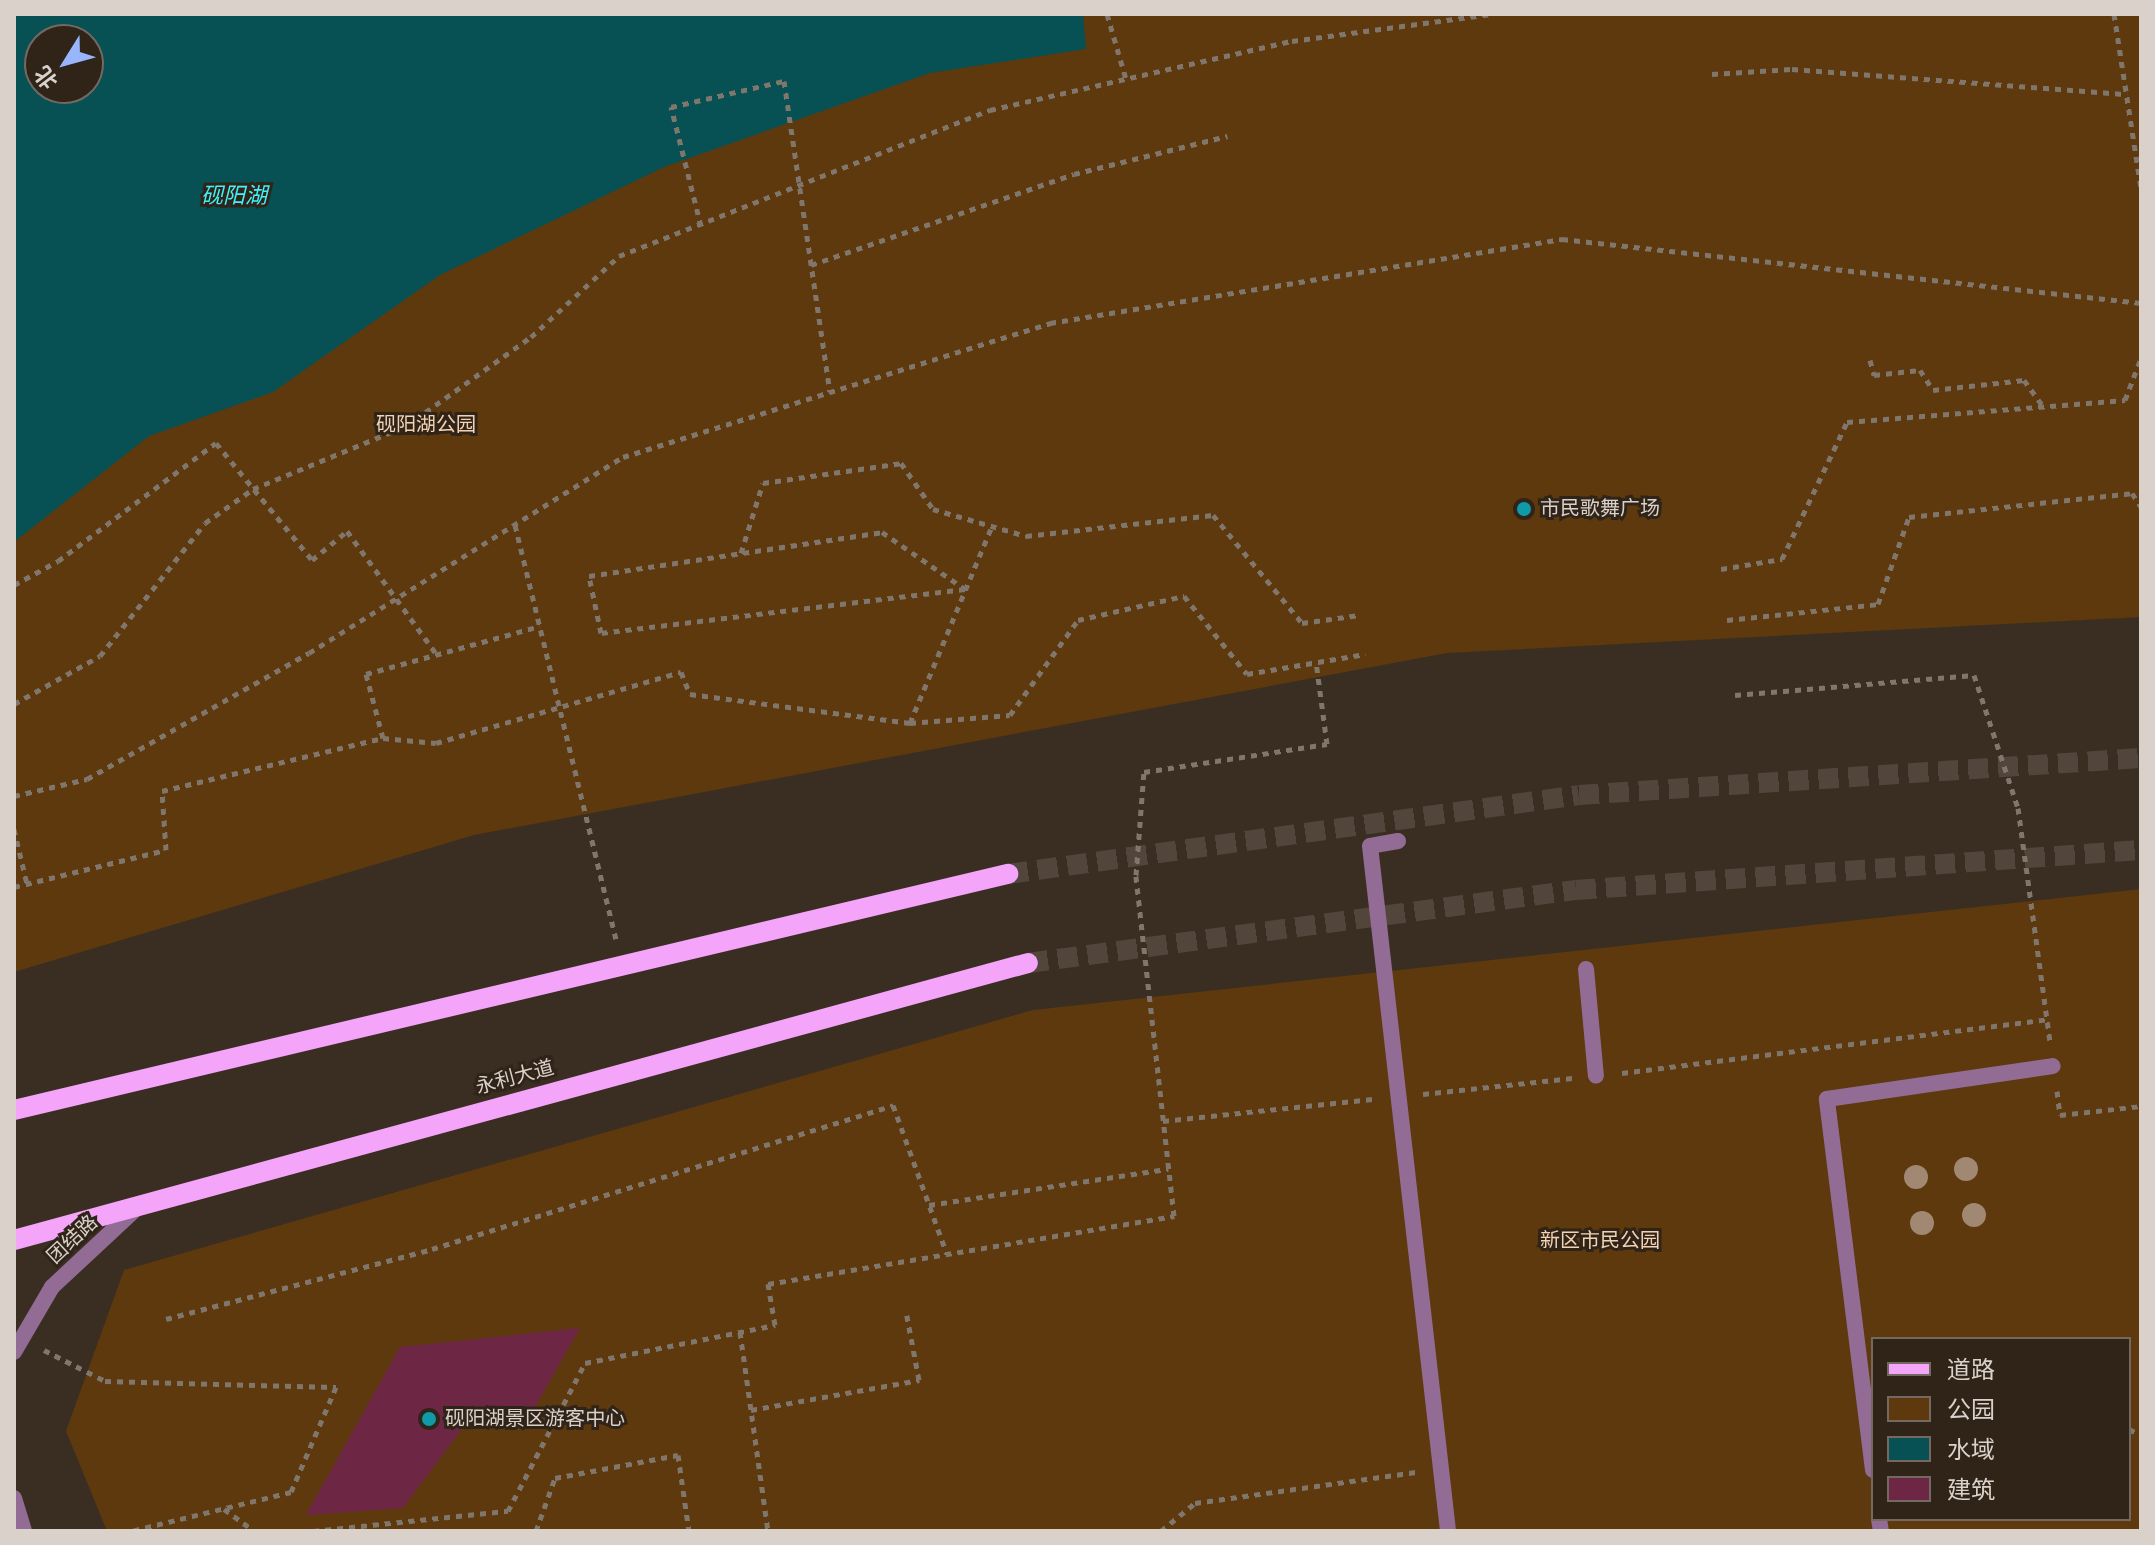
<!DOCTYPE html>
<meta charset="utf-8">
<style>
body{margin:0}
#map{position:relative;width:2155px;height:1545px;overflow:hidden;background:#3a2e23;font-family:"Source Sans 3","Noto Sans SC",sans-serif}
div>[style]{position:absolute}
.green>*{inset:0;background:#5d390d}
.water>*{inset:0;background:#075154}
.building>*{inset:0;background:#6e2645}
.primary-tunnel>*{height:20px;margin-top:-10px;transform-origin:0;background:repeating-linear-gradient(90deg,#52463c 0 20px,transparent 0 30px)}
.path>*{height:5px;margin-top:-2.5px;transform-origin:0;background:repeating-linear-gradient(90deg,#80766c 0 6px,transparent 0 12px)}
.pedestrian>*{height:16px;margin:-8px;padding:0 8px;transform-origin:8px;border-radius:8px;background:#926c94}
.tertiary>*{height:16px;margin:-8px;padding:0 8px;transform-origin:8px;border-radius:8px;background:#926c94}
.primary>*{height:20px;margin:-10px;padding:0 10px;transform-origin:10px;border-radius:10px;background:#f4a4f9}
.trees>*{width:24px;height:24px;margin:-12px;border-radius:50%;background:#a08872}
.dots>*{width:22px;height:22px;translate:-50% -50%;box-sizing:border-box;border:4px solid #302419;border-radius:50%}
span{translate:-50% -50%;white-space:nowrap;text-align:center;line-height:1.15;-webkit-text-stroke:6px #302419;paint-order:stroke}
.park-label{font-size:20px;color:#f3d2b3}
.poi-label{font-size:20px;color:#d9d1ca}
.left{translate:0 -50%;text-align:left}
.street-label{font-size:20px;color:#d9d1ca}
.water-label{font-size:22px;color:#3df2fa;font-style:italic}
.frame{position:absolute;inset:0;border:16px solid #d9d1ca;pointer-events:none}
.legend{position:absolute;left:1871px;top:1337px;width:260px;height:184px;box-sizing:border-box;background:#302419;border:2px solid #746960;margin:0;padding:10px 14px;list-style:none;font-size:24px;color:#d9d1ca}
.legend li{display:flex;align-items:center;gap:16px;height:40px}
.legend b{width:40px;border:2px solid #746960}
.north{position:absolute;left:24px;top:24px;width:80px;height:80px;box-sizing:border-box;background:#302419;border:2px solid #746960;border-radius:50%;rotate:233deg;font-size:22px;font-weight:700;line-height:32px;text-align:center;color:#d9d1ca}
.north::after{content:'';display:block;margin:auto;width:28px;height:36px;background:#97b6fd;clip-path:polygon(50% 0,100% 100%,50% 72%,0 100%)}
</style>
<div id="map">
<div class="green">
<div style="clip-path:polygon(evenodd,14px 14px,2141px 14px,2141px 617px,1447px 653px,474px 835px,14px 972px,14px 14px,40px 40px,88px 40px,88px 88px,40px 88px,40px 40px)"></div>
<div style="clip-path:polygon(evenodd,2141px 889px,2141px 1531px,107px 1531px,66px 1431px,124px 1270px,1033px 1010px,2141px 889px,1873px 1339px,2129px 1339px,2129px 1519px,1873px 1519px,1873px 1339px)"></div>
</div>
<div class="water">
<div style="clip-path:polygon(evenodd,14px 14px,1083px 14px,1086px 49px,930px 73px,664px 167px,440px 275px,273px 392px,149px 436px,14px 542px,14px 14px,40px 40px,88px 40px,88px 88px,40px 88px,40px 40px)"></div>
</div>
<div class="building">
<div style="clip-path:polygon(580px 1328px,530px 1416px,467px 1422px,403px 1508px,306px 1515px,400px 1347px)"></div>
</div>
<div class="primary-tunnel">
<div style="left:1008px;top:874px;width:576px;rotate:-7.88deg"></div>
<div style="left:1579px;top:795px;width:563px;rotate:-3.77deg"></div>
<div style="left:1028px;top:963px;width:553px;rotate:-7.59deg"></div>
<div style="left:1576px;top:890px;width:566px;rotate:-4.05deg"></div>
</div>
<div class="path">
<div style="left:1107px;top:14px;width:68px;rotate:73.7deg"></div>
<div style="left:2114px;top:14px;width:176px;rotate:81.2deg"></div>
<div style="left:1712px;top:74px;width:80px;rotate:-3.6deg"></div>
<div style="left:1792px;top:69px;width:336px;rotate:4.3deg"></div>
<div style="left:701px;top:226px;width:123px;rotate:-104.1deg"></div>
<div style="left:671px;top:107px;width:116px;rotate:-13deg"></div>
<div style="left:784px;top:81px;width:314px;rotate:81.6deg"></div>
<div style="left:811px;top:265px;width:278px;rotate:-19.1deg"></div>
<div style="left:1074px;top:174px;width:158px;rotate:-13.9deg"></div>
<div style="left:1870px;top:360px;width:16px;rotate:75deg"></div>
<div style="left:1874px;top:375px;width:46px;rotate:-6.2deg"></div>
<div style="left:1920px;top:370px;width:24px;rotate:57deg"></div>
<div style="left:1933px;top:390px;width:92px;rotate:-6.3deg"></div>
<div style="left:2024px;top:380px;width:32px;rotate:54deg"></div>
<div style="left:515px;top:525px;width:426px;rotate:76.3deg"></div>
<div style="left:882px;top:532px;width:101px;rotate:34.5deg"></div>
<div style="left:965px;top:589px;width:367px;rotate:173.1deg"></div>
<div style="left:601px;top:633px;width:58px;rotate:-101.9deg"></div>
<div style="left:589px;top:576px;width:296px;rotate:-8.5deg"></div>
<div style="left:741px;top:553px;width:73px;rotate:-72.6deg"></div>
<div style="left:763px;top:483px;width:139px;rotate:-8.2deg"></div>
<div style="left:901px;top:463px;width:56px;rotate:55.2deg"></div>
<div style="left:933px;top:509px;width:97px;rotate:16.2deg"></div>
<div style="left:1026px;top:536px;width:188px;rotate:-6.4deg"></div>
<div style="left:1213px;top:515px;width:140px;rotate:50.5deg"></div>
<div style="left:1302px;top:623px;width:58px;rotate:-8deg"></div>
<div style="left:1721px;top:569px;width:62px;rotate:-9.3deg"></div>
<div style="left:1782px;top:559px;width:152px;rotate:-64.6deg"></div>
<div style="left:1847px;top:422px;width:279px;rotate:-4.5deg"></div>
<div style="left:2125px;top:400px;width:45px;rotate:-69.1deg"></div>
<div style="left:14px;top:585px;width:50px;rotate:-28.6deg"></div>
<div style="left:58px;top:561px;width:197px;rotate:-36.8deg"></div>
<div style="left:216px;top:443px;width:151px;rotate:50.6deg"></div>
<div style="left:312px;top:560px;width:45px;rotate:-39.6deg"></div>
<div style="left:347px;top:531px;width:153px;rotate:54deg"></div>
<div style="left:1727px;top:620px;width:152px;rotate:-6deg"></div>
<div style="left:1878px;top:604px;width:92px;rotate:-70.4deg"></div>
<div style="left:1909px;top:517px;width:224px;rotate:-6.1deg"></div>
<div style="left:2132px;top:493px;width:17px;rotate:57deg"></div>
<div style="left:1735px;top:695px;width:240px;rotate:-4.8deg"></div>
<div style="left:1974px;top:675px;width:140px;rotate:71.7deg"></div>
<div style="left:2018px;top:808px;width:236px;rotate:82.2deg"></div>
<div style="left:14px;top:704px;width:98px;rotate:-29.2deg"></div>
<div style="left:100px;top:656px;width:169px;rotate:-51.7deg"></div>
<div style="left:205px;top:523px;width:59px;rotate:-35.3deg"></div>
<div style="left:253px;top:489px;width:165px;rotate:-22.4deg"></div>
<div style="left:406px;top:426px;width:153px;rotate:-35.5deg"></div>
<div style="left:531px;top:337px;width:120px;rotate:-42.6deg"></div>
<div style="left:619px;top:256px;width:399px;rotate:-21.5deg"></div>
<div style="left:990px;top:110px;width:310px;rotate:-12.9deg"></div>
<div style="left:1292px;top:41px;width:201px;rotate:-7.7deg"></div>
<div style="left:910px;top:723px;width:213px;rotate:-67.4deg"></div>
<div style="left:383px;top:738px;width:66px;rotate:-104.9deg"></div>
<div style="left:366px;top:674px;width:180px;rotate:-15.4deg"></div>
<div style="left:14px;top:796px;width:75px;rotate:-13.1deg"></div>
<div style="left:87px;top:779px;width:255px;rotate:-29.6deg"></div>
<div style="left:309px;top:653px;width:370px;rotate:-32deg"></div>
<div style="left:623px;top:457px;width:448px;rotate:-17.4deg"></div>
<div style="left:1050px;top:323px;width:519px;rotate:-9.32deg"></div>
<div style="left:1562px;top:239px;width:583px;rotate:6.31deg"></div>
<div style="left:14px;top:829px;width:57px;rotate:76.7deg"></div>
<div style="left:14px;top:887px;width:156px;rotate:-13.7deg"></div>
<div style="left:166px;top:850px;width:59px;rotate:-93.9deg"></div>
<div style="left:162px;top:791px;width:227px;rotate:-13.5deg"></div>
<div style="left:383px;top:738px;width:53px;rotate:5.4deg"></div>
<div style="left:436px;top:743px;width:255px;rotate:-16.2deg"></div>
<div style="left:681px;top:672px;width:24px;rotate:68deg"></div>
<div style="left:690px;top:694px;width:222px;rotate:7.5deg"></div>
<div style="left:910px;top:723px;width:100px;rotate:-4.6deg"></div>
<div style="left:1010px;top:715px;width:117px;rotate:-54.4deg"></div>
<div style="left:1078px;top:620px;width:109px;rotate:-12.8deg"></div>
<div style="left:1184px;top:596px;width:100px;rotate:51.1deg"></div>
<div style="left:1247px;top:674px;width:120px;rotate:-9.6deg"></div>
<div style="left:1622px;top:1073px;width:428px;rotate:-7.2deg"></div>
<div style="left:2057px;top:1091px;width:24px;rotate:83deg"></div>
<div style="left:2060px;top:1115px;width:81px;rotate:-6.3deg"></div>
<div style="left:1423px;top:1094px;width:150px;rotate:-6.1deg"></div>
<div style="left:1163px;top:1121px;width:211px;rotate:-6deg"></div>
<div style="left:929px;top:1205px;width:242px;rotate:-8.6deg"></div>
<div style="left:166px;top:1319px;width:275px;rotate:-14.7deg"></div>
<div style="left:432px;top:1249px;width:483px;rotate:-17.3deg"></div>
<div style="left:893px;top:1105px;width:158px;rotate:70.1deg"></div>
<div style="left:740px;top:1332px;width:201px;rotate:82deg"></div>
<div style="left:44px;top:1350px;width:68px;rotate:26.9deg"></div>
<div style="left:105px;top:1381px;width:231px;rotate:1.5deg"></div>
<div style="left:336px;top:1387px;width:114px;rotate:113.2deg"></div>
<div style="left:291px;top:1492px;width:165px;rotate:166.3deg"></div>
<div style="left:751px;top:1410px;width:171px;rotate:-10.1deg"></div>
<div style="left:919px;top:1380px;width:70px;rotate:-100.7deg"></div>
<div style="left:2129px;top:1429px;width:13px;rotate:27deg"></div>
<div style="left:224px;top:1509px;width:37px;rotate:36deg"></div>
<div style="left:313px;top:1531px;width:196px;rotate:-5.9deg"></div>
<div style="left:508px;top:1511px;width:167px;rotate:-62.5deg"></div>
<div style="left:585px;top:1363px;width:194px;rotate:-11.3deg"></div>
<div style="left:775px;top:1325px;width:42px;rotate:-99.7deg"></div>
<div style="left:768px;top:1284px;width:412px;rotate:-9.5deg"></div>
<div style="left:1174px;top:1216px;width:343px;rotate:-96.4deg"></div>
<div style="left:1136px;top:875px;width:103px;rotate:-85.6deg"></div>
<div style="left:1144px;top:772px;width:185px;rotate:-8.7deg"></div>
<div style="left:1327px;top:744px;width:83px;rotate:-97.6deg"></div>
<div style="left:536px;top:1531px;width:56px;rotate:-70.3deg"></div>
<div style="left:555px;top:1478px;width:125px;rotate:-10.6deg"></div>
<div style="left:678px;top:1455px;width:77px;rotate:81.8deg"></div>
<div style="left:1161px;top:1531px;width:44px;rotate:-39.5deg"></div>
<div style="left:1195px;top:1503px;width:223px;rotate:-8deg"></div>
</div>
<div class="pedestrian">
<div style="left:1398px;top:841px;width:28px;rotate:170deg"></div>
<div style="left:1370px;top:846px;width:689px;rotate:83.5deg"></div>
<div style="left:1586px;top:969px;width:107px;rotate:84.7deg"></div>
<div style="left:1873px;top:1470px;width:374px;rotate:-97.1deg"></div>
<div style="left:1827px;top:1099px;width:228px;rotate:-8.3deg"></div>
<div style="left:1879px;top:1519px;width:12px;rotate:81deg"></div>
</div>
<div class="tertiary">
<div style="left:14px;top:1352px;width:75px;rotate:-59.7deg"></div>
<div style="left:52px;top:1287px;width:119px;rotate:-43deg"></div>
<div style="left:14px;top:1498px;width:34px;rotate:73deg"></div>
</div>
<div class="primary">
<div style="left:14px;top:1110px;width:1022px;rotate:-13.36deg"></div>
<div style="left:14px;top:1240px;width:1051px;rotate:-15.28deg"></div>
</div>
<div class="trees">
<div style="left:1966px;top:1169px"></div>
<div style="left:1916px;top:1177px"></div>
<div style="left:1974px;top:1215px"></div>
<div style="left:1922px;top:1223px"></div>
</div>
<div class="dots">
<div style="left:1524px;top:509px;background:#0f9aa8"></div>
<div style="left:429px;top:1419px;background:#0f9aa8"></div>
</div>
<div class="park-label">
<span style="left:426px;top:425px">砚阳湖公园</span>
<span style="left:1600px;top:1241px">新区市民公园</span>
</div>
<div class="poi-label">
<span class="left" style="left:1540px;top:509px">市民歌舞广场</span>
<span class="left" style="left:445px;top:1419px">砚阳湖景区游客中心</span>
</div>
<div class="street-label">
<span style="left:515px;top:1078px;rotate:-15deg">永利大道</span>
<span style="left:73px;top:1240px;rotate:-43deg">团结路</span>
</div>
<div class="water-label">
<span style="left:234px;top:197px">砚阳湖</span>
</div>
<div class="frame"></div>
<ul class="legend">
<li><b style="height:10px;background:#f4a4f9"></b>道路</li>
<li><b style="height:22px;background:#5d390d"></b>公园</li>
<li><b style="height:22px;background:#075154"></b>水域</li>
<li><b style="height:22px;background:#6e2645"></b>建筑</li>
</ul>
<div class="north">北</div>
</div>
